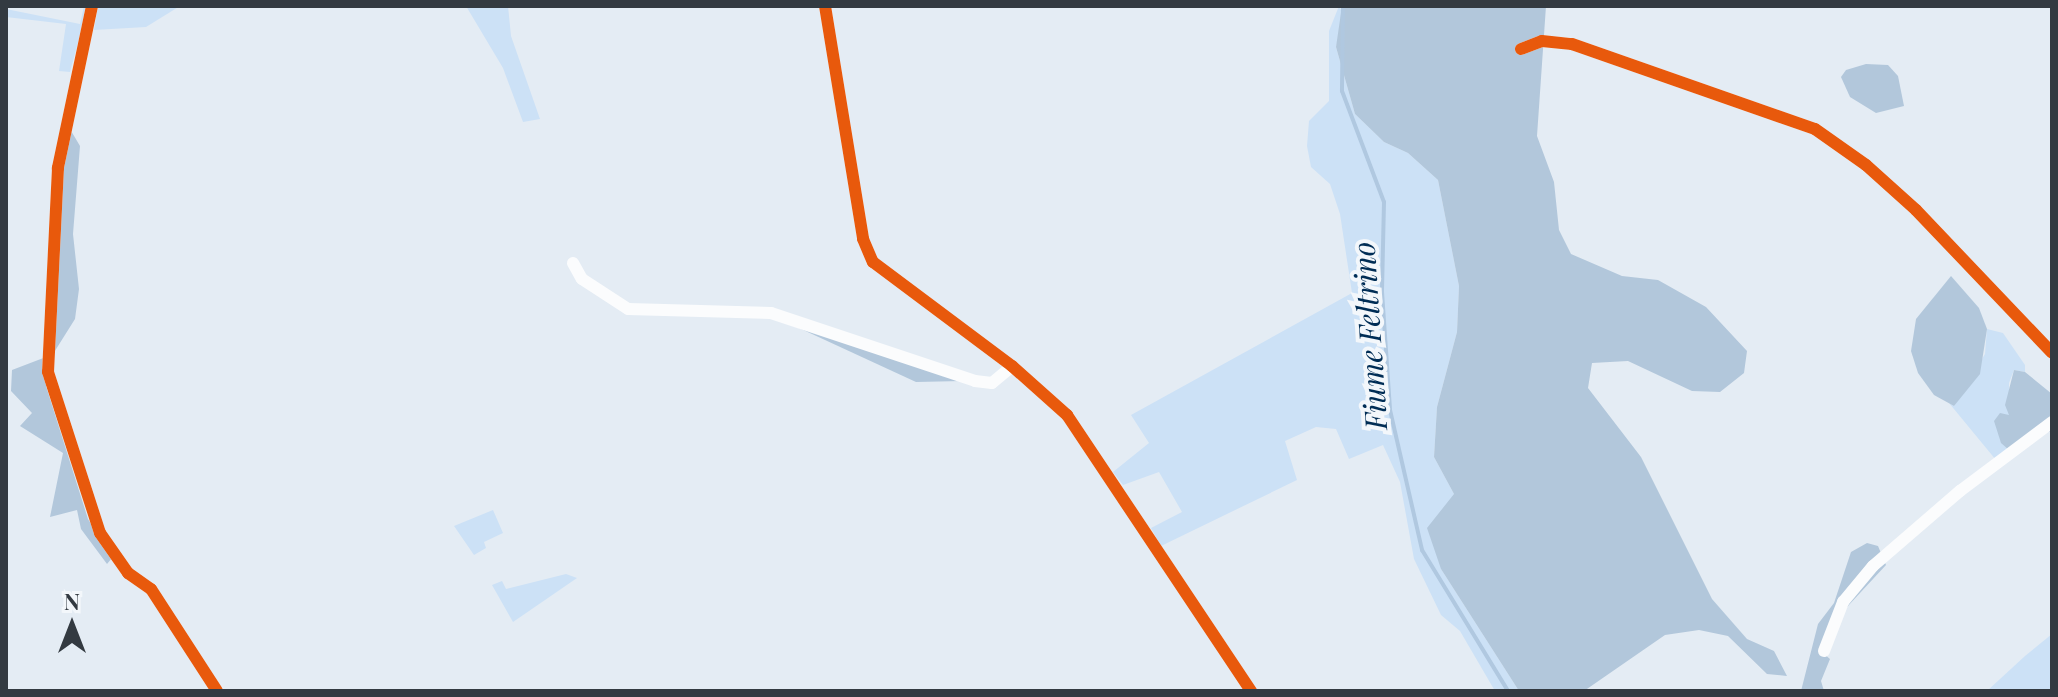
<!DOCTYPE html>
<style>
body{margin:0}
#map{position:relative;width:2058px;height:697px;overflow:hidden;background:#e4ecf4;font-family:"Playfair Display",serif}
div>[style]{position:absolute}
.green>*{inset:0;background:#cce1f6}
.forest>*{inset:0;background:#b2c7db}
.stream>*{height:4px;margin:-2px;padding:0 2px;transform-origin:2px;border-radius:2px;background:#b0c8e0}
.minor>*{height:12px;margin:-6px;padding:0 6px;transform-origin:6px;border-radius:6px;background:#fbfcfd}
.cycleway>*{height:12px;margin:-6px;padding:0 6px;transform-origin:6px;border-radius:6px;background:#e8590c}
span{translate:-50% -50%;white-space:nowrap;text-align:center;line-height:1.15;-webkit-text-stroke:8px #f3f7fb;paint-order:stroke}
.water-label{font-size:30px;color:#002d55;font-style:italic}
.frame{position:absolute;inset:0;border:8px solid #333a41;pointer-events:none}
.north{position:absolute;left:32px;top:585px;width:80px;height:80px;-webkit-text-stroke:6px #f3f7fb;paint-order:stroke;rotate:0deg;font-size:22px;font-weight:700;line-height:32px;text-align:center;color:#333a41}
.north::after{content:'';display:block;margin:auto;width:28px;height:36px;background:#333a41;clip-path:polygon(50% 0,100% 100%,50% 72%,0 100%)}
</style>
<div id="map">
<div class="green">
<div style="clip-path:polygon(84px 6px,88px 6px,70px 72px,59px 71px,66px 24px,6px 17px,6px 9px,80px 24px)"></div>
<div style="clip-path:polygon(98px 6px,180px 6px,146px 27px,94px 30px)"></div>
<div style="clip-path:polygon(466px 6px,508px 6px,511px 36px,540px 119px,523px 122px,503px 68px)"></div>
<div style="clip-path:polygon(1339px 6px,1344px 16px,1336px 47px,1355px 114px,1384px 142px,1408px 153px,1438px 180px,1459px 286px,1457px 332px,1437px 407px,1434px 457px,1454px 494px,1441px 569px,1519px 691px,1495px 691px,1460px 631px,1441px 615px,1414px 559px,1400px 482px,1383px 445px,1349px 459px,1336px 429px,1316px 427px,1285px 441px,1297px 480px,1161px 546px,1151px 528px,1182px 512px,1159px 472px,1123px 485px,1113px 472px,1149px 443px,1131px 415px,1352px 293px,1340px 214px,1330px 184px,1311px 167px,1307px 146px,1309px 121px,1329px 101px,1329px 31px)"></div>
<div style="clip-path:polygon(1987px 329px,2003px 333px,2025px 365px,2025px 372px,2014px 370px,2009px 383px,2009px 450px,1996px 460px,1949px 403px,1954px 406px,1985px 354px)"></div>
<div style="clip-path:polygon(493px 510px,503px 533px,484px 542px,486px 548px,474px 555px,454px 526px)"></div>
<div style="clip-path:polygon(566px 574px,577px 578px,513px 622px,492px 585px,502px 581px,506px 589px)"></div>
<div style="clip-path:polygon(2052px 634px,2052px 691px,1987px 691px,2025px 656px)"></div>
</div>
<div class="forest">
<div style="clip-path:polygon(1342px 6px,1546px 6px,1537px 136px,1554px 182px,1559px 230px,1571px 254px,1622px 276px,1658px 280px,1706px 307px,1747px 351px,1744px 373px,1720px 392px,1692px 391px,1628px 361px,1592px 363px,1588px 388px,1641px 457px,1712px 599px,1747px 639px,1774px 651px,1787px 676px,1767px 674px,1728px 636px,1699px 630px,1665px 635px,1584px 691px,1519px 691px,1441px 569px,1427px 528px,1454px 494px,1434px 457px,1437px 407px,1457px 332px,1459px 286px,1438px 180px,1408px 153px,1384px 142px,1355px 114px,1336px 47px)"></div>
<div style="clip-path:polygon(1866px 64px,1888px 65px,1898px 76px,1904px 106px,1876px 113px,1850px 97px,1841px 77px,1846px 70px)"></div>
<div style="clip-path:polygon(67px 124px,80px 146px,73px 234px,79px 289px,75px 319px,53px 354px,52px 304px)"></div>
<div style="clip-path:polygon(1951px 276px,1979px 308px,1987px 329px,1980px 374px,1954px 406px,1934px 395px,1918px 373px,1911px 351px,1916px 319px)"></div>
<div style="clip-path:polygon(773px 316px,962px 381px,916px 382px)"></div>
<div style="clip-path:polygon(46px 357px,46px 386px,88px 519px,112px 558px,107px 564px,81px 529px,77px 510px,50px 517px,63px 453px,20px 426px,32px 413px,11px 391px,12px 370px)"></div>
<div style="clip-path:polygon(2014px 370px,2025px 372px,2052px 394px,2052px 434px,2046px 428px,2009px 450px,2001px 443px,1994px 421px,2000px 413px,2009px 415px,2005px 405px)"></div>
<div style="clip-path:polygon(1867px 543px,1878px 546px,1886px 565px,1847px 607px,1824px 654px,1830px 659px,1821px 681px,1824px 691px,1801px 691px,1818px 624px,1834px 603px,1851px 552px)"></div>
</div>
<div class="stream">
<div style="left:1343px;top:6px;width:85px;rotate:90.7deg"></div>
<div style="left:1342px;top:91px;width:119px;rotate:69.3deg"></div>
<div style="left:1384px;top:202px;width:90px;rotate:91.3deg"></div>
<div style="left:1382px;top:292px;width:118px;rotate:86.1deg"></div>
<div style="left:1390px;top:410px;width:144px;rotate:77.1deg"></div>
<div style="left:1422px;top:550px;width:165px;rotate:58.6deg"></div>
</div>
<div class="minor">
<div style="left:92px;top:6px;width:166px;rotate:101.9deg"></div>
<div style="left:58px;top:168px;width:204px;rotate:92.8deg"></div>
<div style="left:48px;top:372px;width:169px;rotate:72.1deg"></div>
<div style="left:100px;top:533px;width:49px;rotate:55deg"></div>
<div style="left:128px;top:573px;width:28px;rotate:35deg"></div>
<div style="left:151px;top:589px;width:121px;rotate:57.1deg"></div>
<div style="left:825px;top:6px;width:236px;rotate:80.7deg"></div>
<div style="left:863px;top:239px;width:25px;rotate:67deg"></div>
<div style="left:873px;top:262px;width:174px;rotate:36.8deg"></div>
<div style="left:1012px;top:366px;width:74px;rotate:41.7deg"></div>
<div style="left:1067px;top:415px;width:332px;rotate:56.3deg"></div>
<div style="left:1521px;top:49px;width:22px;rotate:-21deg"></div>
<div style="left:1542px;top:41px;width:30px;rotate:6deg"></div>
<div style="left:1572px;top:44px;width:257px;rotate:19.3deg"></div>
<div style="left:1815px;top:129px;width:62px;rotate:35.2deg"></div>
<div style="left:1866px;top:165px;width:67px;rotate:42deg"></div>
<div style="left:1916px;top:210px;width:197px;rotate:46.4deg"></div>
<div style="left:573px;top:263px;width:18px;rotate:61deg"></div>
<div style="left:582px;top:279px;width:55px;rotate:33.1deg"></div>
<div style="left:628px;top:309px;width:143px;rotate:1.6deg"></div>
<div style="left:771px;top:313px;width:215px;rotate:18.4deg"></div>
<div style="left:975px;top:381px;width:17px;rotate:7deg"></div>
<div style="left:992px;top:383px;width:26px;rotate:-40deg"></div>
<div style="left:1824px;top:651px;width:53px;rotate:-68.8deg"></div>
<div style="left:1843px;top:602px;width:47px;rotate:-50.2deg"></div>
<div style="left:1873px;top:566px;width:115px;rotate:-40.8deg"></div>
<div style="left:1960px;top:491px;width:115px;rotate:-36.9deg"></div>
</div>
<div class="cycleway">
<div style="left:92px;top:6px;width:166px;rotate:101.9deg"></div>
<div style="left:58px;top:168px;width:204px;rotate:92.8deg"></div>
<div style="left:48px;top:372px;width:169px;rotate:72.1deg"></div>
<div style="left:100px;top:533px;width:49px;rotate:55deg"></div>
<div style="left:128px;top:573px;width:28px;rotate:35deg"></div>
<div style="left:151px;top:589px;width:121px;rotate:57.1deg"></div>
<div style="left:825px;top:6px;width:236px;rotate:80.7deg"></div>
<div style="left:863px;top:239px;width:25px;rotate:67deg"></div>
<div style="left:873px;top:262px;width:174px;rotate:36.8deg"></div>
<div style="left:1012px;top:366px;width:74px;rotate:41.7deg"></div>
<div style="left:1067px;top:415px;width:332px;rotate:56.3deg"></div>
<div style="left:1521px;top:49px;width:22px;rotate:-21deg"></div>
<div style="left:1542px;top:41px;width:30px;rotate:6deg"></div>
<div style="left:1572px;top:44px;width:257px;rotate:19.3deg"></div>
<div style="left:1815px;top:129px;width:62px;rotate:35.2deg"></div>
<div style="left:1866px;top:165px;width:67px;rotate:42deg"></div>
<div style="left:1916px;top:210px;width:197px;rotate:46.4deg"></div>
</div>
<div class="water-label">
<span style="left:1369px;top:336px;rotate:-94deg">Fiume Feltrino</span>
</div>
<div class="frame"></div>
<div class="north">N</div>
</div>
